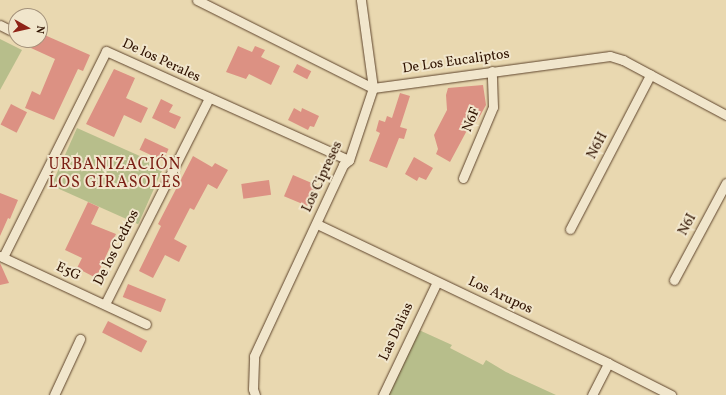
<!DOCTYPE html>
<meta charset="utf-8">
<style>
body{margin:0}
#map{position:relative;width:726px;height:395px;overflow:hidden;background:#e9d8b0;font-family:Vollkorn,serif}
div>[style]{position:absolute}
.green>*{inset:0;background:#b7be8b;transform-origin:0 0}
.building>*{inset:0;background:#dc9183;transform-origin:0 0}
.roads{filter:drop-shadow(0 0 1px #5e442c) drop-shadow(0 0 1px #5e442c)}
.minor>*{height:9px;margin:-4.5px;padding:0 4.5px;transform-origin:4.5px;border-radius:4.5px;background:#f1e6cc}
span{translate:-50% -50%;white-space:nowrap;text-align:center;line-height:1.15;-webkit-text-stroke:4px #f1e6cc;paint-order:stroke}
.street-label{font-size:14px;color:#2f1200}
.quarter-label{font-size:16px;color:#7a1f14;letter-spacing:1px}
.north{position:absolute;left:8px;top:8px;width:40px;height:40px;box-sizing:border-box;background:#f1e6cc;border:1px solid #a3917a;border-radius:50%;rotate:98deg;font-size:11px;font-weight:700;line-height:16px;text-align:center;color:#2f1200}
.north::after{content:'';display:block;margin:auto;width:14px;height:18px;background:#8f2418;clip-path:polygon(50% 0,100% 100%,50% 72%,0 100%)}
</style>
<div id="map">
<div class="green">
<div style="clip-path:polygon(0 39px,22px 50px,0 90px)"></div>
<div style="left:77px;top:128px;width:95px;height:63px;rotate:24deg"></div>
<div style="clip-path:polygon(419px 330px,452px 345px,450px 348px,483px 365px,486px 360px,506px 372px,556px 395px,387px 395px)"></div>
</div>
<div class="building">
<div style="clip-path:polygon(40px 33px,90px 55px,83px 71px,78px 69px,54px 120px,25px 108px,32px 91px,40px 95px,55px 59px,31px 48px,34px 40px,40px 40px)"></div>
<div style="clip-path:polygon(238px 46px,252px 52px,255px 46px,265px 50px,261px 57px,280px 66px,271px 85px,249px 74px,246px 79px,226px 72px)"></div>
<div style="left:297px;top:64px;width:16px;height:9px;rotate:27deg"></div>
<div style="clip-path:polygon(114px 69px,135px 78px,126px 98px,148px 108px,141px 123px,124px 115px,114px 137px,86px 124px)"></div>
<div style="clip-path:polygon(483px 85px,486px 105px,476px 123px,472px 121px,450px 162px,436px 154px,438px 149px,434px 135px,447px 110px,446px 95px,448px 88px)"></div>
<div style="clip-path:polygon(400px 93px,410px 96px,400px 127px,407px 129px,404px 139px,399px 138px,387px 168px,369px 161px,380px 133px,376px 131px,379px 120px,385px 122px,387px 116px,392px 118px)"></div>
<div style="clip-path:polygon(161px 99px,173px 105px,169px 112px,181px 117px,175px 129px,152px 118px)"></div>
<div style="left:11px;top:104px;width:18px;height:23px;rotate:27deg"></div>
<div style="clip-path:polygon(294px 108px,301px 112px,302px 108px,319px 116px,314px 127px,310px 126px,308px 130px,288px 120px)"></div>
<div style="left:145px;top:138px;width:26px;height:13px;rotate:25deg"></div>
<div style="clip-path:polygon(193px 156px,212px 167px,215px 163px,228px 170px,217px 189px,208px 184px,194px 210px,190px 208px,174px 239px,187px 246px,179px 262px,165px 255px,153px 278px,139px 271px,161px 226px,158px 224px)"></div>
<div style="clip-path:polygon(414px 157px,433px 168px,426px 180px,419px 177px,417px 181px,405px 174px)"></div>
<div style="left:293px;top:175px;width:26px;height:23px;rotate:23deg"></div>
<div style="left:269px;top:180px;width:15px;height:28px;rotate:82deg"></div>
<div style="clip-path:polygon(0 193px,18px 200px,10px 219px,8px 218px,0 236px)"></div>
<div style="clip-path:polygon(88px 202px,99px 207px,91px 224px,116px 234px,96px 278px,77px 268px,82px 258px,65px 250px)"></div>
<div style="clip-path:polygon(0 263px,9px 283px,0 285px)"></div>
<div style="left:128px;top:284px;width:41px;height:14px;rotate:22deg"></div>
<div style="left:108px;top:321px;width:44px;height:13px;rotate:27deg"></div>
</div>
<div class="roads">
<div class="minor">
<div style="left:197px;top:0;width:197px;rotate:26.6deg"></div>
<div style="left:373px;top:88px;width:239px;rotate:-7.7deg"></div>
<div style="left:610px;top:56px;width:14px;rotate:17deg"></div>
<div style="left:623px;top:60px;width:117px;rotate:28.1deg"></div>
<div style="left:0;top:25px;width:11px;rotate:27deg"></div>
<div style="left:463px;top:178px;width:77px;rotate:-67.1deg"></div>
<div style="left:493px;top:107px;width:36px;rotate:-92deg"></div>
<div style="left:317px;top:224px;width:322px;rotate:25.5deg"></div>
<div style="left:608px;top:363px;width:71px;rotate:26.9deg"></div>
<div style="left:570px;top:229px;width:174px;rotate:-62.5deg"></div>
<div style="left:0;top:256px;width:161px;rotate:25deg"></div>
<div style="left:3px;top:257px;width:230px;rotate:-63.4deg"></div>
<div style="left:106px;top:51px;width:266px;rotate:24.2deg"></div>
<div style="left:674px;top:280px;width:110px;rotate:-61.8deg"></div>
<div style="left:105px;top:304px;width:231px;rotate:-63.2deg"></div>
<div style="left:54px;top:395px;width:62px;rotate:-65.1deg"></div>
<div style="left:255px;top:395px;width:6px;rotate:-108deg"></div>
<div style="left:253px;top:389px;width:33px;rotate:-88deg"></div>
<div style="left:254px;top:356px;width:211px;rotate:-65deg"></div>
<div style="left:343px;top:165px;width:8px;rotate:-40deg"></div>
<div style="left:349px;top:160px;width:76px;rotate:-71.6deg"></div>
<div style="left:373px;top:88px;width:89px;rotate:-97.8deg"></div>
<div style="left:383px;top:395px;width:125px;rotate:-64.5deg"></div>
<div style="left:592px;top:395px;width:36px;rotate:-63deg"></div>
</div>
</div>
<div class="street-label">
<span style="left:161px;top:61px;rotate:25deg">De los Perales</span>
<span style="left:456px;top:62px;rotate:-8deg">De Los Eucaliptos</span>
<span style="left:472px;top:120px;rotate:-68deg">N6F</span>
<span style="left:598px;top:146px;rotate:-62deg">N6H</span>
<span style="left:323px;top:177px;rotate:-65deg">Los Cipreses</span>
<span style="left:688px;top:225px;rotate:-62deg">N6I</span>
<span style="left:117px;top:248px;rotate:-63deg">De los Cedros</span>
<span style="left:68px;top:272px;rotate:24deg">E5G</span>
<span style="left:500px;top:296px;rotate:25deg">Los Arupos</span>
<span style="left:397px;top:332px;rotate:-65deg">Las Dalias</span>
</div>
<div class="quarter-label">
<span style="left:115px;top:174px">URBANIZACIÓN<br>LOS GIRASOLES</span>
</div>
<div class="north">N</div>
</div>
